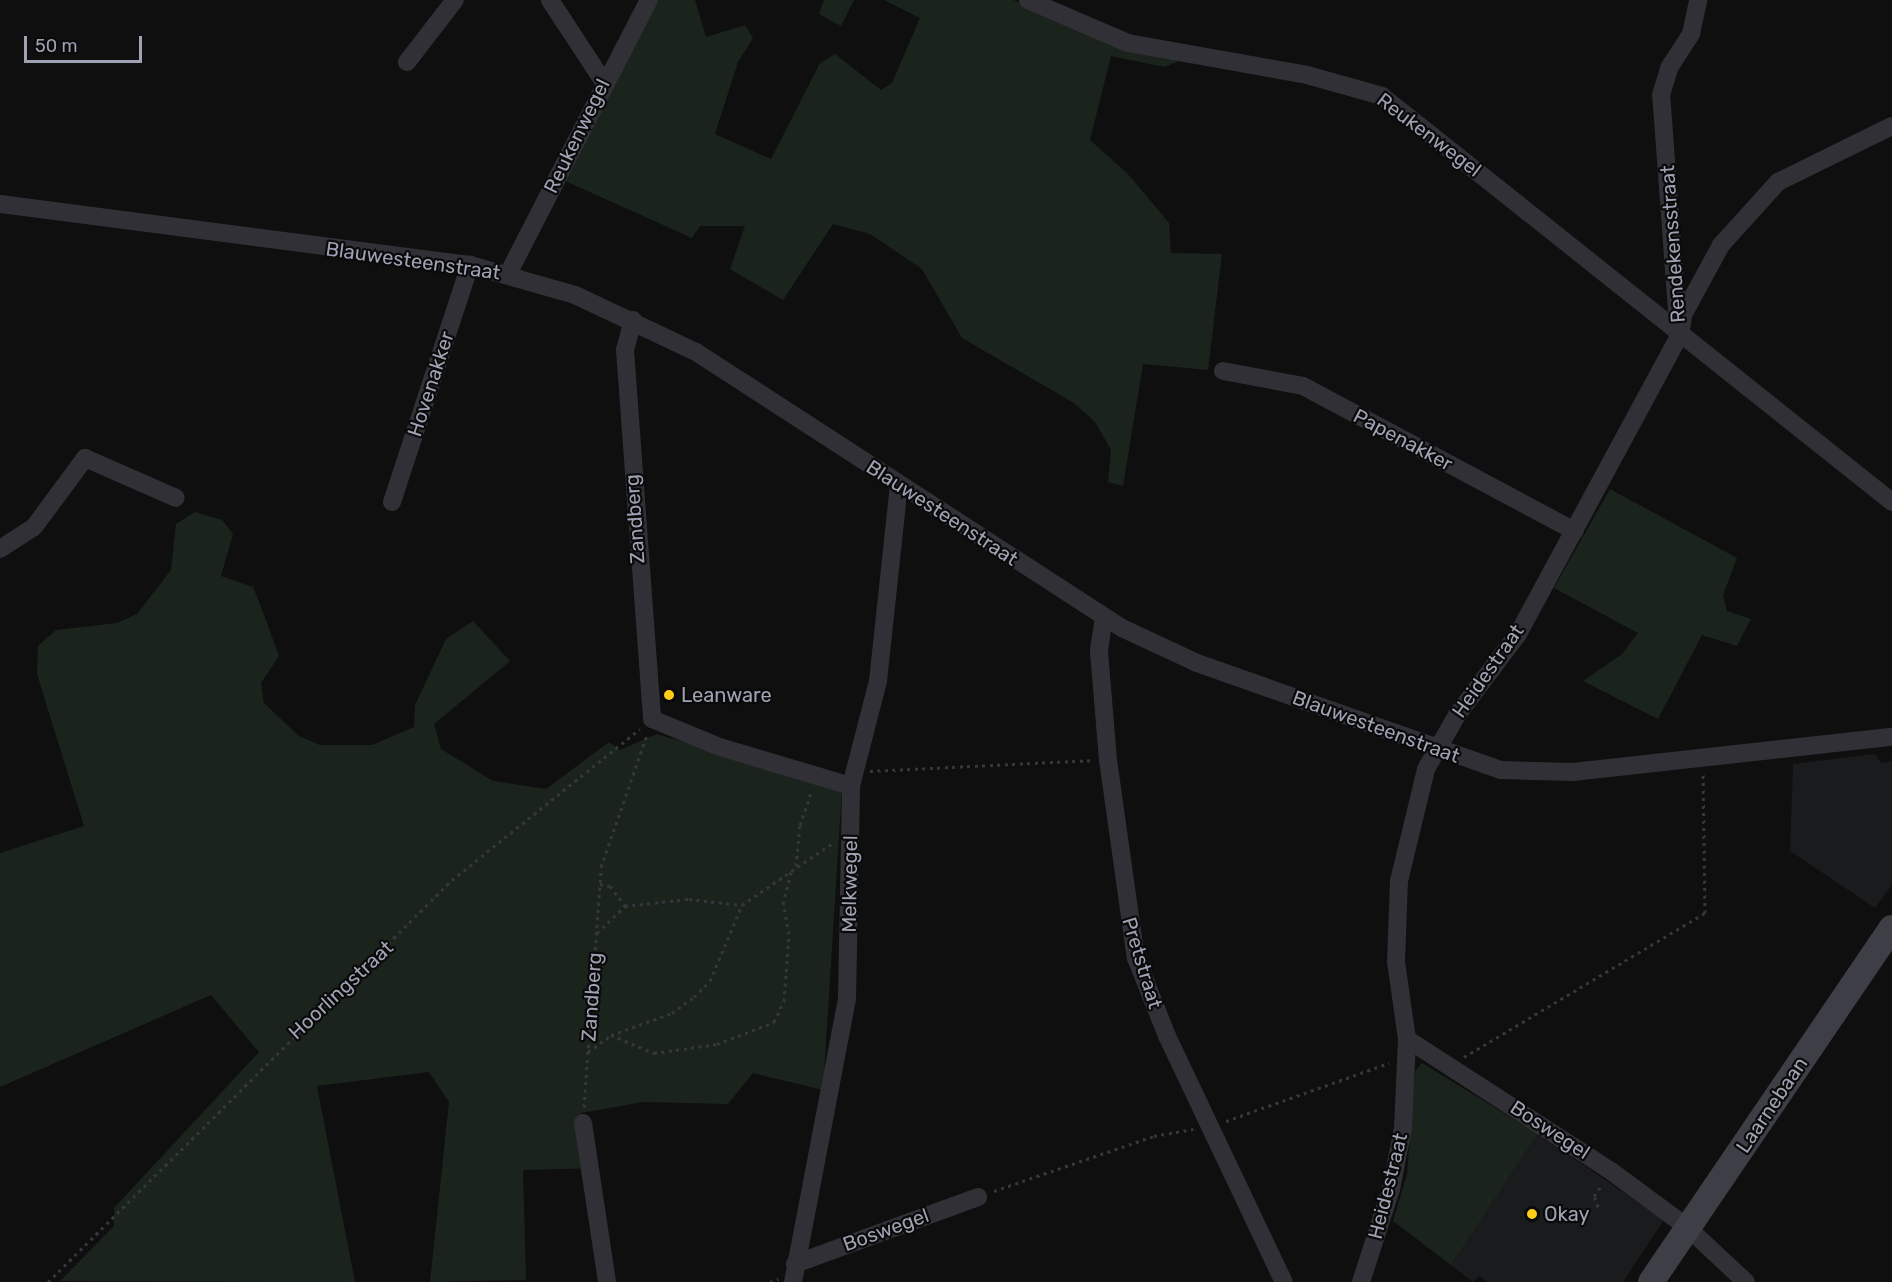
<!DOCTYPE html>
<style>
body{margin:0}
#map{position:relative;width:1892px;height:1282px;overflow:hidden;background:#0f0f10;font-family:Rubik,sans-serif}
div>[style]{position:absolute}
.built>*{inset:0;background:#1a1b1d}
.green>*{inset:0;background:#1b231d}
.path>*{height:3px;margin-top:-1.5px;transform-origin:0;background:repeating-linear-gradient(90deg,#35373d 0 3px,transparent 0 7.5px)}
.street>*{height:18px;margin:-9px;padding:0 9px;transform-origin:9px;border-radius:9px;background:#303036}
.secondary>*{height:26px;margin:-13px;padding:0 13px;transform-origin:13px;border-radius:13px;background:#3d3e46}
.dots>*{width:16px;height:16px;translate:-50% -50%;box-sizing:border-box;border:3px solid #0a0a0b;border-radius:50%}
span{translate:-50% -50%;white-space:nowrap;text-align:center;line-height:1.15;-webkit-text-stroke:4.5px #0a0a0b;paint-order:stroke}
.street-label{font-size:20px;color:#9ea2b3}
.poi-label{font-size:20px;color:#9ea2b3}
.left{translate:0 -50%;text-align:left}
.scale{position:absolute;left:24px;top:36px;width:118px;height:27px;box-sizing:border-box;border:3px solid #9ea2b3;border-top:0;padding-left:8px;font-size:18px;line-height:21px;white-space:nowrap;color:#9ea2b3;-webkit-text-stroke:4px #0a0a0b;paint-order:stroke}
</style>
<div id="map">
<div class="built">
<div style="clip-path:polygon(1875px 754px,1881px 763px,1892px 761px,1892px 885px,1875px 908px,1790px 851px,1793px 764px)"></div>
<div style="clip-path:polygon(1538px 1134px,1664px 1220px,1623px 1282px,1488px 1282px,1479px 1276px,1473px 1282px,1451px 1265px)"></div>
</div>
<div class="green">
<div style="clip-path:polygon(658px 0,695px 0,706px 37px,745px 25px,753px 38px,738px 62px,715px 134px,771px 159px,820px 63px,835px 54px,881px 90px,892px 83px,920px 18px,884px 0,1013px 0,1179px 61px,1164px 67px,1111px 56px,1090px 140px,1127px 173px,1169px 223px,1171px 253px,1222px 254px,1208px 370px,1143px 364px,1123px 486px,1108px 482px,1111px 450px,1095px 422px,1074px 403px,962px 338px,922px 269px,870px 234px,833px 224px,783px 300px,730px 269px,745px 226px,700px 226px,692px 238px,563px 180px)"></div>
<div style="clip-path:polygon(824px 0,854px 0,841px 26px,819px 14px)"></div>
<div style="clip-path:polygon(1610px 489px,1737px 558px,1723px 595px,1727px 611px,1751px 619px,1737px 646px,1702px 635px,1658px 719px,1583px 681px,1622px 654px,1638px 633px,1554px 588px)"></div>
<div style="clip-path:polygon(195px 512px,222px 520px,233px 534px,221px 576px,253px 587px,263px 612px,279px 656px,261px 683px,264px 703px,299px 736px,320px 745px,372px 745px,414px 727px,415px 705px,446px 639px,473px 621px,510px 661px,434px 724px,441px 749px,493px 781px,546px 789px,609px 742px,620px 750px,657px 734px,842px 789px,823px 1090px,753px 1073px,728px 1104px,643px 1102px,581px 1113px,597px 1168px,523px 1170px,526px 1280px,430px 1282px,449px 1102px,429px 1072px,317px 1086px,355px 1282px,60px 1281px,114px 1226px,114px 1208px,259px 1052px,211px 995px,0 1087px,0 853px,84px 826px,37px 674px,38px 646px,56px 630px,117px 623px,137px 614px,171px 570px,176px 524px)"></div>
<div style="clip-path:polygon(1422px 1063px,1538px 1134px,1451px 1265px,1393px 1221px,1407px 1174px,1415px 1071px)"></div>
</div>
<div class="path">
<div style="left:870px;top:771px;width:221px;rotate:-2.8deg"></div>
<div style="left:796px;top:866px;width:41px;rotate:-84.4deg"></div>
<div style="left:800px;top:825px;width:37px;rotate:-71deg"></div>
<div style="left:600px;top:884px;width:10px;rotate:11deg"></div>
<div style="left:610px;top:886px;width:25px;rotate:53deg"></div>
<div style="left:597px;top:933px;width:39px;rotate:-44deg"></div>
<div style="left:625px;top:906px;width:64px;rotate:-6.2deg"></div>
<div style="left:689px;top:899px;width:53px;rotate:6.5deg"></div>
<div style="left:742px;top:905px;width:112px;rotate:-34.4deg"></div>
<div style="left:611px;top:1035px;width:47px;rotate:22.7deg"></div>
<div style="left:654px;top:1053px;width:64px;rotate:-8.1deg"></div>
<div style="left:717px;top:1044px;width:61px;rotate:-21.1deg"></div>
<div style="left:774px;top:1022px;width:23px;rotate:-65deg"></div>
<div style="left:784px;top:1001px;width:67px;rotate:-85.7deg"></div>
<div style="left:789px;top:934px;width:31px;rotate:-101deg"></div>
<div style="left:783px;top:904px;width:36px;rotate:-76deg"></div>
<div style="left:588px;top:1052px;width:29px;rotate:-36deg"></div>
<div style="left:611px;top:1035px;width:65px;rotate:-19.8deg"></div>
<div style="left:672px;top:1013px;width:27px;rotate:-36deg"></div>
<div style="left:694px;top:997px;width:23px;rotate:-45deg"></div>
<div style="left:710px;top:981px;width:82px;rotate:-67.2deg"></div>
<div style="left:1464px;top:1057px;width:281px;rotate:-30.9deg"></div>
<div style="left:1705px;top:913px;width:139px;rotate:-90.8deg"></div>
<div style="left:584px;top:1107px;width:241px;rotate:-85.9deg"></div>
<div style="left:601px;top:867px;width:140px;rotate:-70.8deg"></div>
<div style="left:1226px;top:1121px;width:173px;rotate:-19.6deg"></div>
<div style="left:994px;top:1191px;width:169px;rotate:-19deg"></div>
<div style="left:1154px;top:1136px;width:40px;rotate:-10deg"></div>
<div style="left:1598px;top:1207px;width:12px;rotate:-110deg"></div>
<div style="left:1594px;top:1196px;width:14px;rotate:-54deg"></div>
<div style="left:48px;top:1282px;width:570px;rotate:-44.86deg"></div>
<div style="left:452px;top:880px;width:241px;rotate:-38.8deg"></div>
<div style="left:770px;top:1282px;width:9px;rotate:-21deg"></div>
</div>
<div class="street">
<div style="left:550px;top:0;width:97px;rotate:56.8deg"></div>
<div style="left:1028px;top:0;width:109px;rotate:23.3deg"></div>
<div style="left:1128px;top:43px;width:182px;rotate:10.1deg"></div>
<div style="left:1307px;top:75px;width:78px;rotate:15.6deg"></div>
<div style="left:1382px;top:96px;width:652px;rotate:38.52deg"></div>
<div style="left:407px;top:62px;width:78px;rotate:-52.3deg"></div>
<div style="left:0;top:204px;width:474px;rotate:7.4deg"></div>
<div style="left:470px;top:265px;width:109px;rotate:15.9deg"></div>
<div style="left:575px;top:295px;width:134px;rotate:25.2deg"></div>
<div style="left:696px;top:352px;width:508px;rotate:32.94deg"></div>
<div style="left:1122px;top:628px;width:83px;rotate:25deg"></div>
<div style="left:1197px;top:663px;width:322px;rotate:19.4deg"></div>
<div style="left:1501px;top:770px;width:72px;rotate:1.6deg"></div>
<div style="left:1573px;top:772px;width:321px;rotate:-6.3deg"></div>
<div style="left:508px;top:274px;width:308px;rotate:-62.8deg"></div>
<div style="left:633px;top:320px;width:31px;rotate:105deg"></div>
<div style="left:625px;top:350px;width:370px;rotate:85.8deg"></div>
<div style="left:652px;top:719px;width:74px;rotate:22.4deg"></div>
<div style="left:720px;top:747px;width:137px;rotate:16.6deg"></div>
<div style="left:1678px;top:324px;width:230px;rotate:-94.2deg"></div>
<div style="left:1661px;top:95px;width:28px;rotate:-73deg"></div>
<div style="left:1669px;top:68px;width:40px;rotate:-57.1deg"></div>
<div style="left:1691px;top:34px;width:35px;rotate:-78deg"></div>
<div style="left:1223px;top:371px;width:81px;rotate:10.6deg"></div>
<div style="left:1303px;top:386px;width:308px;rotate:28.1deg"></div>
<div style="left:392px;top:502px;width:250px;rotate:-71.8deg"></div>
<div style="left:0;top:549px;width:40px;rotate:-32.9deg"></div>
<div style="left:34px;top:527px;width:86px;rotate:-53.5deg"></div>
<div style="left:85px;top:458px;width:99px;rotate:23.7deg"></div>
<div style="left:1104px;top:618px;width:33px;rotate:99deg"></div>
<div style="left:1099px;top:651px;width:109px;rotate:85.3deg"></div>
<div style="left:1108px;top:760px;width:200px;rotate:82deg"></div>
<div style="left:1136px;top:958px;width:84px;rotate:68.3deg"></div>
<div style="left:1167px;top:1036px;width:272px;rotate:64.6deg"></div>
<div style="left:1407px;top:1039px;width:243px;rotate:32.9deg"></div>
<div style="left:1611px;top:1171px;width:96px;rotate:36.5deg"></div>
<div style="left:1688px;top:1228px;width:79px;rotate:43deg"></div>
<div style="left:583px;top:1123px;width:161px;rotate:81.4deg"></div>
<div style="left:795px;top:1264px;width:195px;rotate:-20.1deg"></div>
<div style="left:793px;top:1282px;width:289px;rotate:-79.2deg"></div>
<div style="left:847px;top:998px;width:212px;rotate:-88.9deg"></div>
<div style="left:851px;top:786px;width:108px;rotate:-75.6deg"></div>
<div style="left:878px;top:681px;width:197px;rotate:-83.9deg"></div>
<div style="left:1361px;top:1282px;width:98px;rotate:-72.1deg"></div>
<div style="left:1391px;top:1189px;width:62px;rotate:-78.9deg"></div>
<div style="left:1403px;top:1128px;width:89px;rotate:-87.4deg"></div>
<div style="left:1407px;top:1039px;width:78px;rotate:-98.1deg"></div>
<div style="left:1396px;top:962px;width:81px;rotate:-87.9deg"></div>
<div style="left:1399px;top:881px;width:115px;rotate:-76.4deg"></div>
<div style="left:1426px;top:769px;width:62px;rotate:-60.1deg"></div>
<div style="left:1457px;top:715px;width:101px;rotate:-53deg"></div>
<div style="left:1518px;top:634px;width:340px;rotate:-61.6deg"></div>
<div style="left:1680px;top:335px;width:20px;rotate:-81deg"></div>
<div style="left:1683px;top:315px;width:80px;rotate:-61.5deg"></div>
<div style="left:1721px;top:245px;width:85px;rotate:-47.9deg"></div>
<div style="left:1778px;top:182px;width:127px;rotate:-26.2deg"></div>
</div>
<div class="secondary">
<div style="left:1651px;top:1282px;width:428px;rotate:-55.8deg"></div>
</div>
<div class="dots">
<div style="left:669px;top:695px;background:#ffcd18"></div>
<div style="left:1532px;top:1214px;background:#ffcd18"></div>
</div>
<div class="street-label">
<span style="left:1429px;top:135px;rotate:37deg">Reukenwegel</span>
<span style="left:577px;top:136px;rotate:-64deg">Reukenwegel</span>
<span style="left:1673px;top:244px;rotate:-94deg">Rendekensstraat</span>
<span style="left:413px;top:261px;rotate:8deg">Blauwesteenstraat</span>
<span style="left:431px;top:384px;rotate:-72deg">Hovenakker</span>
<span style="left:1403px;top:440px;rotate:28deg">Papenakker</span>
<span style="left:942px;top:513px;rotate:33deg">Blauwesteenstraat</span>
<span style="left:635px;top:519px;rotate:-94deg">Zandberg</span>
<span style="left:1488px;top:671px;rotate:-55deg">Heidestraat</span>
<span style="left:1376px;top:727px;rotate:20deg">Blauwesteenstraat</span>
<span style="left:850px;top:884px;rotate:-89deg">Melkwegel</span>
<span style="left:1142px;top:963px;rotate:73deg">Pretstraat</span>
<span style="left:341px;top:990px;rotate:-43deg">Hoorlingstraat</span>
<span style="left:592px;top:997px;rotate:-86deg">Zandberg</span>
<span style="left:1772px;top:1105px;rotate:-56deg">Laarnebaan</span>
<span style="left:1550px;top:1130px;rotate:33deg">Boswegel</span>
<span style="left:1388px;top:1186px;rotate:-76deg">Heidestraat</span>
<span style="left:886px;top:1230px;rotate:-20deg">Boswegel</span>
</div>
<div class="poi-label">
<span class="left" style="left:681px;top:695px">Leanware</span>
<span class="left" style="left:1544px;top:1214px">Okay</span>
</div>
<div class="scale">50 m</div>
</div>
